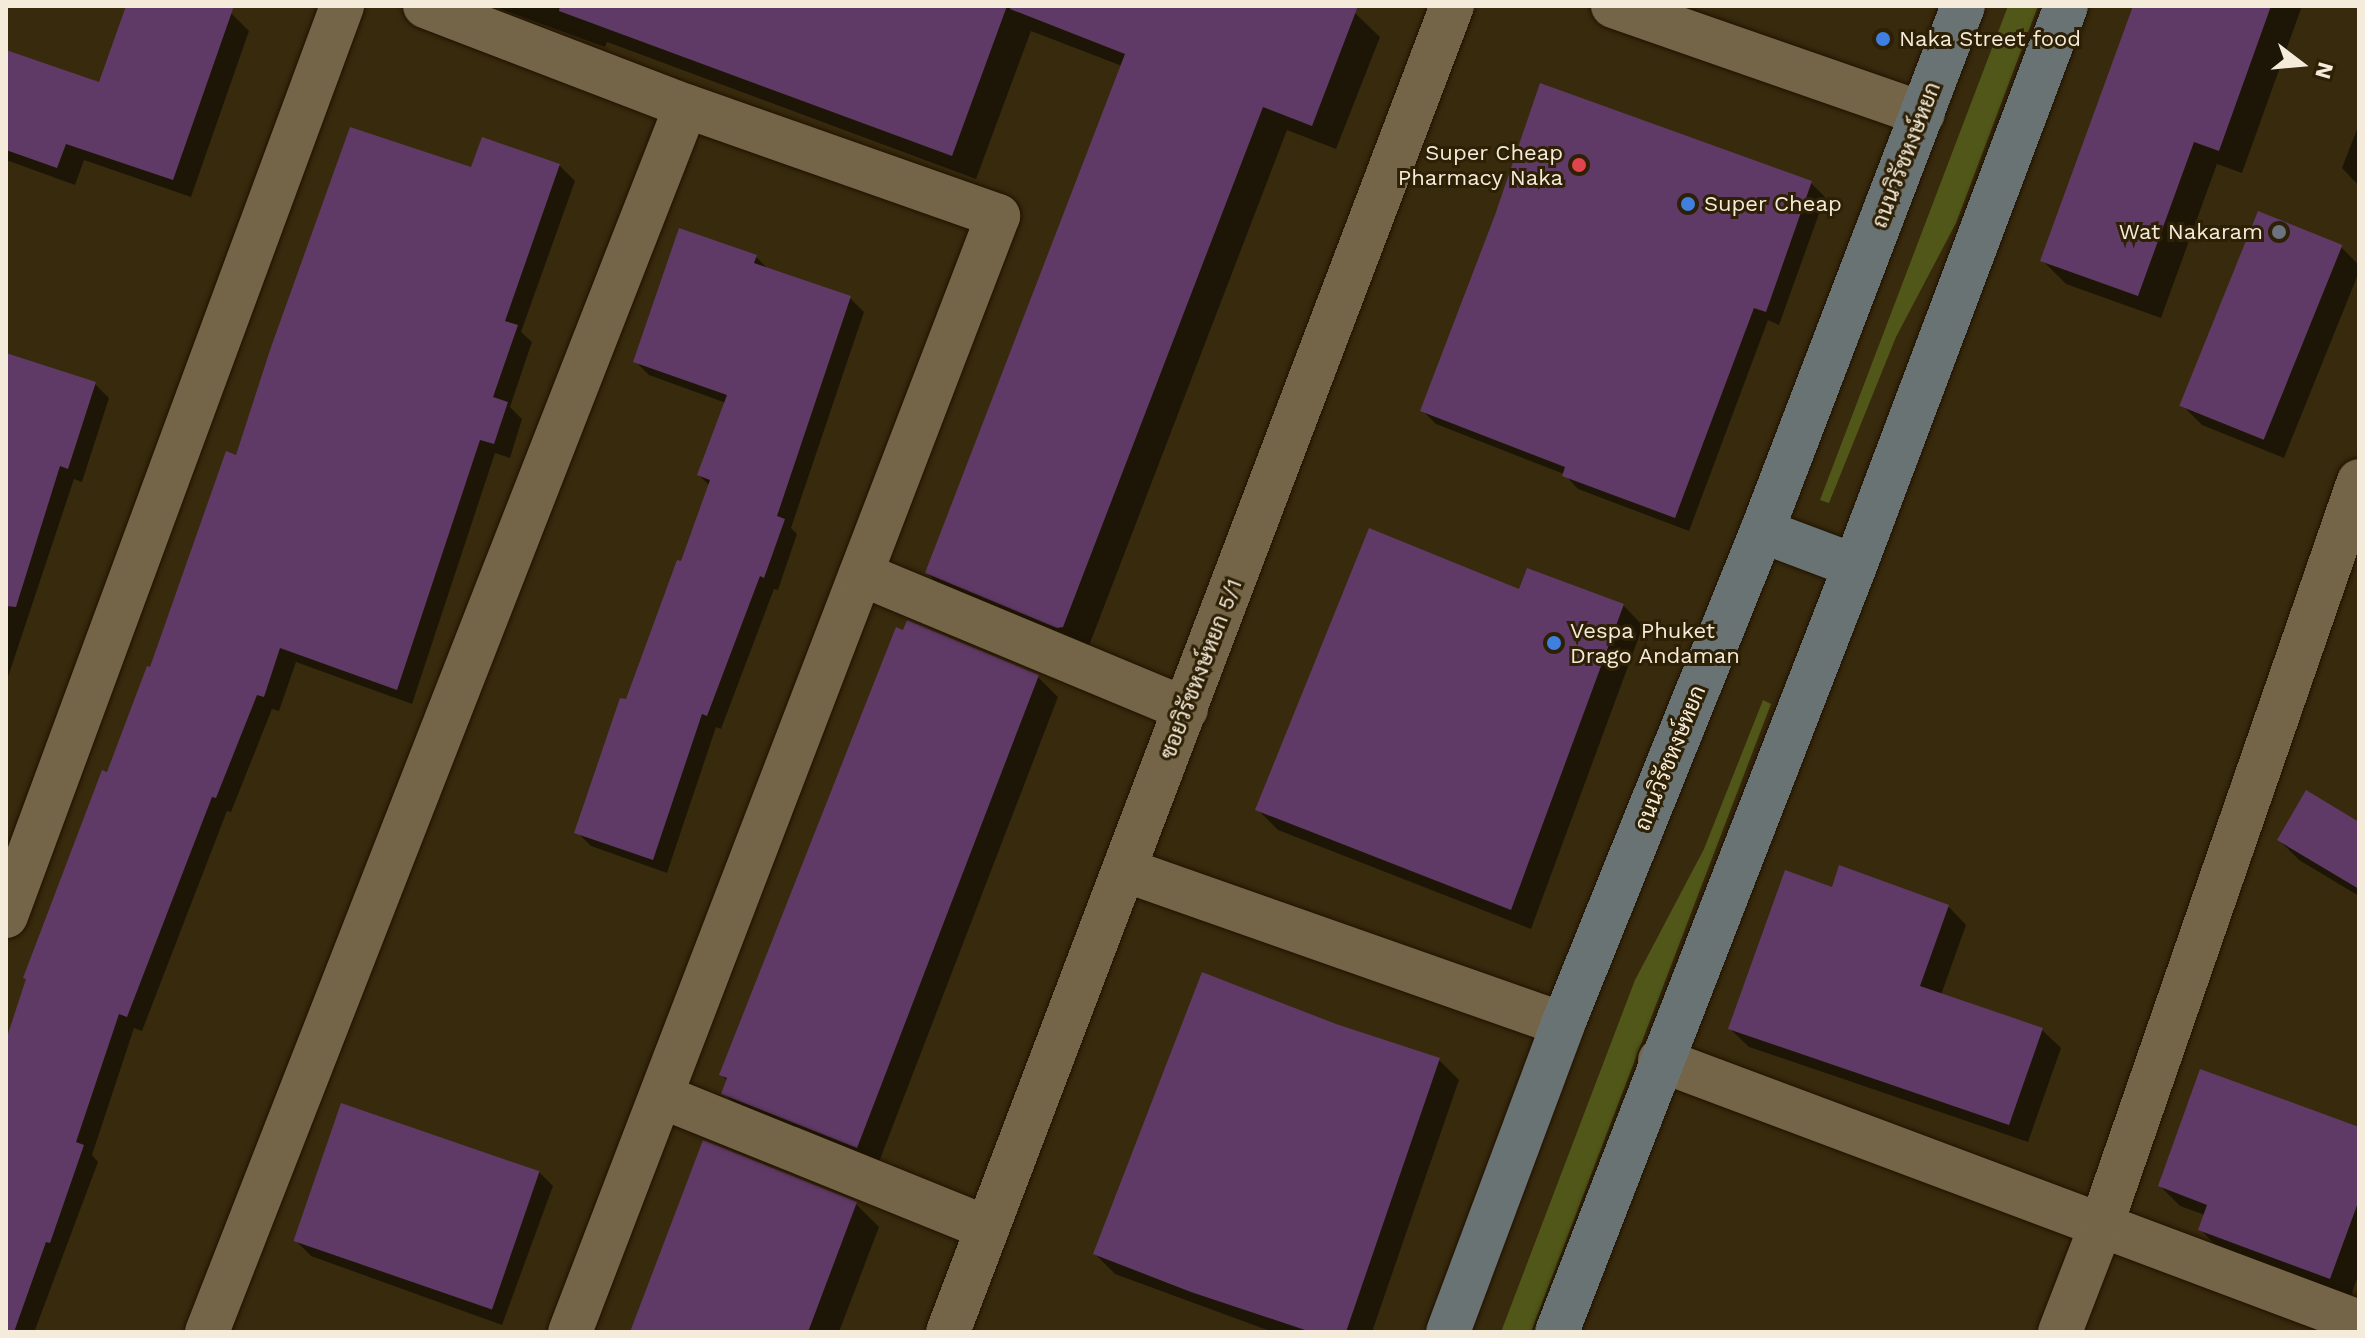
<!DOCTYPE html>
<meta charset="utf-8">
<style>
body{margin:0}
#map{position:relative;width:2365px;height:1338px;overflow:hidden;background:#382a0d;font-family:"Work Sans",Sarabun,sans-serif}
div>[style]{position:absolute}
.green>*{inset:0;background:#515718}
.shadow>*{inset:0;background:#0007}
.building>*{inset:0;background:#603a66;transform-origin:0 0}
.roads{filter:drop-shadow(0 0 2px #1f1200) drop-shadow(0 0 2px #1f1200)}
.street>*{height:44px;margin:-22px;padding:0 22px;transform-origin:22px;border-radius:22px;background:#756548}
.secondary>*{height:44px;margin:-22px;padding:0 22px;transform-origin:22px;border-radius:22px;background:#6a7373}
.dots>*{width:22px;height:22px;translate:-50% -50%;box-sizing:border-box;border:4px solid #2e2004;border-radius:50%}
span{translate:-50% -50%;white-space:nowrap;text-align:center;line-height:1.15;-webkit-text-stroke:6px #2e2004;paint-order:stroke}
.poi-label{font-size:22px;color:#f4ebdb}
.left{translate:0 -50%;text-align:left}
.right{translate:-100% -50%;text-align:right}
.street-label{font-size:22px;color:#f4ebdb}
.frame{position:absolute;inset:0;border:8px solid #f4ebdb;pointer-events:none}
.north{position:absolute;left:2261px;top:24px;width:80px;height:80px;-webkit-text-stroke:6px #2e2004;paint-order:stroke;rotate:106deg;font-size:22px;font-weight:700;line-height:32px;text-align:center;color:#f4ebdb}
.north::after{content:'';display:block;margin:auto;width:28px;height:36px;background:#f4ebdb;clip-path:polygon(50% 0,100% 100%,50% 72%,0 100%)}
</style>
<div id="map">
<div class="green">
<div style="clip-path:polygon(2008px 6px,2038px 6px,1956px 223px,1896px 337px,1829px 503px,1820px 500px)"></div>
<div style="clip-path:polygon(1763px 700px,1771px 704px,1531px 1332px,1501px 1332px,1635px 980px,1704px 849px)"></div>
</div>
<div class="shadow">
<div style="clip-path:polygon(128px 6px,212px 6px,231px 13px,249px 31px,191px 197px,84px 160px,75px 185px,6px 160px,6px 52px,101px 84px)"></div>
<div style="clip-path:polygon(492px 6px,1338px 6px,1355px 13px,1380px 37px,1336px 149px,1287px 130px,1087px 651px,951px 597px,927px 573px,1122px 66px,1031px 31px,976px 179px,607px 42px,605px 47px)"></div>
<div style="clip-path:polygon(2135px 6px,2302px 6px,2242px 173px,2217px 164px,2161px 318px,2066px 284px,2043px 261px)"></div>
<div style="clip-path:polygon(2359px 124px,2359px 186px,2342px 168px)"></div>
<div style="clip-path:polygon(559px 165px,575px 181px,521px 332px,532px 342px,510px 407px,522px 419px,510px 458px,495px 453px,412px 704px,296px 662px,279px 711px,272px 709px,231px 812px,227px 811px,142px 1031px,134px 1028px,92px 1155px,98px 1162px,35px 1330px,41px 1332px,6px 1332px,6px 1046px,108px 775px,238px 458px,472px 170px)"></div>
<div style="clip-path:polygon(1811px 183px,1825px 197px,1779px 325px,1768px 320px,1689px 531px,1578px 489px,1564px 474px,1436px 424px,1423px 411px)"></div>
<div style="clip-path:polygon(2341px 247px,2359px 265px,2359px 272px,2284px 458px,2202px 425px,2182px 405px)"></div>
<div style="clip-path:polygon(756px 257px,770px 271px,850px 298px,864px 312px,791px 528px,797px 534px,778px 590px,774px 589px,721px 729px,716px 727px,667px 873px,591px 846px,577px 832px,683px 564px,710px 486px,699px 475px,726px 403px,649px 375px,635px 361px)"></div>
<div style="clip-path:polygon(6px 355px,95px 384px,109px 398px,82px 482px,74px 479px,6px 683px)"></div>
<div style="clip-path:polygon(1521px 591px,1623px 605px,1643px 626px,1531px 929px,1278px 830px,1258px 810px)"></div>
<div style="clip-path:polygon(1038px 677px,1058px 697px,877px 1167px,744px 1113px,724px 1093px,728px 1081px,721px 1075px)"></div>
<div style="clip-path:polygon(2359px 824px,2359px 896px,2299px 860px,2279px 840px)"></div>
<div style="clip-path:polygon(1833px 890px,1948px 906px,1966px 925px,1941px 995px,2042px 1030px,2061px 1048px,2028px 1142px,1749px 1047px,1730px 1029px)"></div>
<div style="clip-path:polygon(1335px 1026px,1439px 1060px,1459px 1080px,1372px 1332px,1273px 1332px,1115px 1274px,1095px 1254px)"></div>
<div style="clip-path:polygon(2359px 1130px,2359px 1273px,2350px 1298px,2220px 1250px,2200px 1229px,2205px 1215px,2180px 1206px,2160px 1186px)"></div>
<div style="clip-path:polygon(539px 1172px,553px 1186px,502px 1325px,311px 1256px,297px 1242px)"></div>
<div style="clip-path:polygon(856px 1204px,879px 1227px,839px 1332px,632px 1332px)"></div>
</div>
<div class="building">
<div style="clip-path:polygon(126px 6px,234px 6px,173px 180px,66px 144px,57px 168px,6px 150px,6px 50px,99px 82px)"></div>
<div style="clip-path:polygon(560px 6px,1007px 6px,952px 156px,559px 11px)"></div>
<div style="clip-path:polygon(1011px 6px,1358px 6px,1312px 126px,1263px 107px,1063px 627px,1057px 628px,925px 573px,1125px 54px,1010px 9px)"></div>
<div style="clip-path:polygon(2133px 6px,2271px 6px,2219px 151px,2194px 142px,2138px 296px,2040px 261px)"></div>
<div style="clip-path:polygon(1540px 83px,1812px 181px,1766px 312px,1754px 308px,1675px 518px,1562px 476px,1565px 467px,1420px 411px,1495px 215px)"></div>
<div style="clip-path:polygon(350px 127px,471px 167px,482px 137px,560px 164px,505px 321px,518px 325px,493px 397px,508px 402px,494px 444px,480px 440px,397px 690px,280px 648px,264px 697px,257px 695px,216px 798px,212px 797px,127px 1017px,119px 1014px,76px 1142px,84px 1145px,50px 1243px,46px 1242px,14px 1332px,6px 1332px,6px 1040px,26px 979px,23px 978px,102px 770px,107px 772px,147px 666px,150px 667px,226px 451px,236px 455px,270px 350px)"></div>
<div style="left:2258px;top:211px;width:91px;height:210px;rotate:22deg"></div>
<div style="clip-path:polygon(679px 228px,757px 255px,754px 263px,851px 296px,777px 516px,785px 519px,764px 578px,760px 576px,707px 716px,702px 714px,653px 860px,574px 833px,620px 698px,626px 699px,677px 560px,681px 561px,710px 480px,697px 475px,727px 395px,633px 362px)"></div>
<div style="clip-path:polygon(6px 353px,96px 382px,68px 469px,60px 466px,16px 607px,6px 606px)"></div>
<div style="clip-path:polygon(1369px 528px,1519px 589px,1527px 568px,1624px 604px,1511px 910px,1255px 810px)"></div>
<div style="clip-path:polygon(907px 620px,1039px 675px,857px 1148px,721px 1094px,727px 1078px,719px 1075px,896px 627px,903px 630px)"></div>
<div style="clip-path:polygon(2306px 790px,2359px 822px,2359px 889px,2277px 840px)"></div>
<div style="clip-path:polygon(1839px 865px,1949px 905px,1920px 986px,2043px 1028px,2009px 1125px,1728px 1029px,1785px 870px,1832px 887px)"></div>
<div style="clip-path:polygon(1202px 972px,1336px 1024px,1440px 1058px,1346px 1332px,1311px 1332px,1191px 1292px,1093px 1254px)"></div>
<div style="clip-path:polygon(2200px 1069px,2359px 1127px,2359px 1200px,2330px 1279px,2198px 1230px,2207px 1205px,2158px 1186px)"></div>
<div style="left:341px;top:1103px;width:210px;height:146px;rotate:19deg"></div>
<div style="clip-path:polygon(703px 1140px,857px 1202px,808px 1332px,630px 1332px)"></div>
</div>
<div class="roads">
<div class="street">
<div style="left:425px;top:6px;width:280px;rotate:21deg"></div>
<div style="left:686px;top:106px;width:331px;rotate:19.4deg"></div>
<div style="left:998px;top:216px;width:1195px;rotate:110.98deg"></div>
<div style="left:1613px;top:6px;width:328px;rotate:19.2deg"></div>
<div style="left:861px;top:574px;width:352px;rotate:22.6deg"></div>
<div style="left:1125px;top:870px;width:464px;rotate:19.4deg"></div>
<div style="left:6px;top:916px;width:970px;rotate:-69.73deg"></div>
<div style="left:1660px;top:1060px;width:746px;rotate:20.55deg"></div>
<div style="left:663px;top:1097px;width:350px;rotate:22deg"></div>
<div style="left:207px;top:1332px;width:1316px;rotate:-68.66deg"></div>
<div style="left:948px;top:1332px;width:1419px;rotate:-69.19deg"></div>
<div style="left:2060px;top:1332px;width:117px;rotate:-68.9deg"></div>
<div style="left:2102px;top:1223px;width:785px;rotate:-70.9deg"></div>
</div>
<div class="secondary">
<div style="left:1762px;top:531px;width:99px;rotate:20.6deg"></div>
<div style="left:1448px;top:1332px;width:329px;rotate:-69.5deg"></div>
<div style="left:1563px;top:1024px;width:532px;rotate:-68.02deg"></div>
<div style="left:1762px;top:531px;width:562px;rotate:-69.05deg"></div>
<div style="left:1557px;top:1332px;width:822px;rotate:-68.74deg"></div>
<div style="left:1855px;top:566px;width:598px;rotate:-69.35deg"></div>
</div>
</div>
<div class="dots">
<div style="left:1883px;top:39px;background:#3f7fe0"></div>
<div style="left:1579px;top:165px;background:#e0444e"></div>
<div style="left:1688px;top:204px;background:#3f7fe0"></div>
<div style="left:2279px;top:232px;background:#6b7280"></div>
<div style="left:1554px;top:643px;background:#3f7fe0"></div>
</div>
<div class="poi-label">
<span class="left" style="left:1899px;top:39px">Naka Street food</span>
<span class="right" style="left:1563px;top:165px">Super Cheap<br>Pharmacy Naka</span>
<span class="left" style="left:1704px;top:204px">Super Cheap</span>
<span class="right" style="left:2263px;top:232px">Wat Nakaram</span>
<span class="left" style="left:1570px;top:643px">Vespa Phuket<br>Drago Andaman</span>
</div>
<div class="street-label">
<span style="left:1906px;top:155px;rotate:-69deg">ถนนวิรัชหงษ์หยก</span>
<span style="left:1201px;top:669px;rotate:-69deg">ซอยวิรัชหงษ์หยก 5/1</span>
<span style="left:1670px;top:758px;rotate:-68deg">ถนนวิรัชหงษ์หยก</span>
</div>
<div class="frame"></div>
<div class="north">N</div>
</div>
